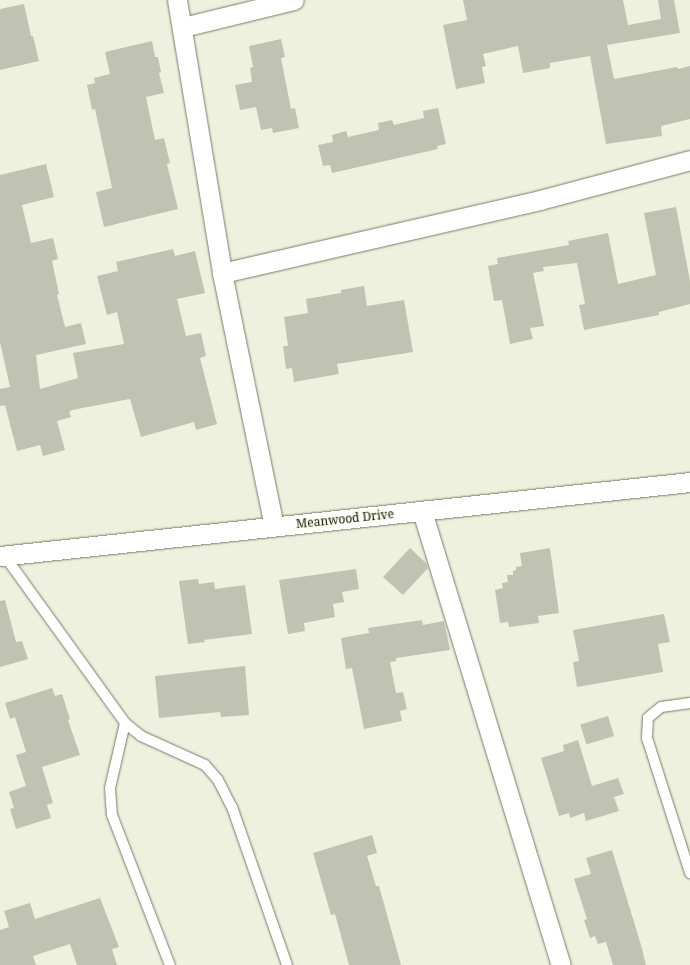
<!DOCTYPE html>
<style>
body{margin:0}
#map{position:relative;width:690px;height:965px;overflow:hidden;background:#eff1df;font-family:"Noto Serif",serif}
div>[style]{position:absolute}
.building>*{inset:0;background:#c1c3b2;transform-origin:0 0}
.roads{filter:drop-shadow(0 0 1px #787a6a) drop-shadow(0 0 1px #787a6a)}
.service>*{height:10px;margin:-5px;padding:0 5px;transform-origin:5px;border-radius:5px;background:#fff}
.minor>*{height:19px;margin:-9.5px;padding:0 9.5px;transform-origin:9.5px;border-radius:9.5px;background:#fff}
span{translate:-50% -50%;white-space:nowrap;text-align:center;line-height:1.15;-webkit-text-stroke:3.5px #fdfeed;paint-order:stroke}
.street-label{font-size:12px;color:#11120c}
</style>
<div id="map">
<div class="building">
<div style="clip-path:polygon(463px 0,623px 0,628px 25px,661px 19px,658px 0,674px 0,680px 33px,607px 45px,614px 79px,677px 67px,678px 69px,690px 66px,690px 119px,661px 126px,662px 136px,606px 144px,590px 56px,550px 63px,550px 68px,523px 73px,518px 46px,483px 54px,486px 66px,482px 67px,485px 83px,456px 89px,443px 25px,467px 20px)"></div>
<div style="clip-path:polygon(24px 4px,31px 36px,33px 36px,39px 61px,0 70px,0 9px)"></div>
<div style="clip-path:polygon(281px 39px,285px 57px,281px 58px,291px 109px,295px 108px,299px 128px,273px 133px,272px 128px,261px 130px,256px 107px,240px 110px,235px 85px,252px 82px,250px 68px,253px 67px,249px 46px)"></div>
<div style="clip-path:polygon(152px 41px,155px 57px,158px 57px,161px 72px,159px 73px,164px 93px,146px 97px,155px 140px,164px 138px,170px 163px,167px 164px,178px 209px,104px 227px,96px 192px,112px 188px,95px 109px,92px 110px,87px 85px,95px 83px,94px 78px,110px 74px,105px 52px)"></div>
<div style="clip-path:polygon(438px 108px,446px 144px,437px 146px,438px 149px,332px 173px,330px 165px,323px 166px,318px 145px,333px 142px,332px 135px,346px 131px,348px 137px,379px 130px,378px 123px,392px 120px,394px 125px,424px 118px,423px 111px)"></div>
<div style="clip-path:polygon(46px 164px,54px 197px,22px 205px,31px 243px,53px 238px,58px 259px,52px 261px,59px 294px,57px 295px,65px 327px,81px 323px,86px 344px,36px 355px,40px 389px,78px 378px,73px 353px,124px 344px,117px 312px,107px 315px,97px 276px,118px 271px,116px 262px,173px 249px,175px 256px,195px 251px,205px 293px,177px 299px,186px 336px,201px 333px,206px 356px,200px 358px,217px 424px,196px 430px,194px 422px,141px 437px,130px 399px,72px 410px,69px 412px,71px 417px,57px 421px,65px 450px,43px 456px,40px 445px,17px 451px,5px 405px,0 406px,0 389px,10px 387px,0 342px,0 175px)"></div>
<div style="clip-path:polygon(676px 207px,690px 281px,690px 304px,659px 312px,659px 315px,584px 330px,579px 305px,585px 304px,577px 263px,543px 267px,544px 271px,533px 273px,544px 326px,530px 328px,533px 339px,510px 344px,502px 300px,494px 301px,488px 266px,498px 264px,497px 258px,569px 245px,568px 241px,608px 233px,618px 284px,656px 275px,644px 213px)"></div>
<div style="clip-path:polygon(364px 286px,367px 306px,404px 300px,413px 352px,337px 364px,339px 374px,294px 382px,292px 368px,286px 369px,283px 346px,288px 346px,284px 317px,308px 313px,306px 299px,341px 293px,341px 290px)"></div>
<div style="clip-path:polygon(410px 548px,426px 563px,428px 568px,403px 595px,383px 577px)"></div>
<div style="clip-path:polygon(550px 548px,559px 613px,538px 616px,539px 623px,509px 627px,508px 622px,500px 623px,495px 590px,503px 588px,502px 583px,508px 582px,507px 575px,513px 575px,513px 571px,516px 570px,516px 567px,522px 566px,520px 553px)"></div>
<div style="clip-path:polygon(356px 569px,359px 589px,342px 592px,344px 602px,333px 604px,335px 617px,304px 623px,305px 631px,288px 634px,279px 580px)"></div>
<div style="clip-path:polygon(198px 579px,199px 584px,214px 582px,215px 589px,245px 585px,252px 634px,204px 640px,205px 642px,188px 644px,179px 581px)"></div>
<div style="clip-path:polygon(5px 600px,16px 642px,22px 641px,28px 659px,0 667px,0 601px)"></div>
<div style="clip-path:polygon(664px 614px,670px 642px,658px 644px,663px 672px,577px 687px,573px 662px,579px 661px,573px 630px)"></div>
<div style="clip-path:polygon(422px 620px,423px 625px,444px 621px,450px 650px,396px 658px,396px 661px,390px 662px,396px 693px,403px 692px,407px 709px,400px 711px,402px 721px,364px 729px,352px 668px,346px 669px,341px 638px,369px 633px,368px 628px)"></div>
<div style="clip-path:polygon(245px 666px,249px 715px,221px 717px,220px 712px,159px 718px,155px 676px)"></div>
<div style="clip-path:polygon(52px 688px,55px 696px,62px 694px,70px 719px,68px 720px,80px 755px,42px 767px,53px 803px,47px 805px,51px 818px,16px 829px,10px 809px,14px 808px,9px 792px,26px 786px,16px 755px,26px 752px,15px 717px,10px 719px,5px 703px)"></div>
<div style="left:608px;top:716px;width:21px;height:29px;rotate:73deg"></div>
<div style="clip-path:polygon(578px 740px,592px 786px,618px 778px,624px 794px,614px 797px,619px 811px,586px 821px,584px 813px,570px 818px,569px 813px,559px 816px,541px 758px,564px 751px,563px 745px)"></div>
<div style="clip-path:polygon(372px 835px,377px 853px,367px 856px,376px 886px,379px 886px,401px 965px,349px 965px,335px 914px,331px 915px,313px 853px)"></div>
<div style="clip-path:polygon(612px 850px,641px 945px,646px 965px,613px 965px,606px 942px,598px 944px,595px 936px,590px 938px,584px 920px,587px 919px,574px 879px,591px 874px,586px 858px)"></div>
<div style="clip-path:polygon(100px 898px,119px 947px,112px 949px,117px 965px,77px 965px,70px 944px,33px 956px,36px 965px,0 965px,0 930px,9px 927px,4px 911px,30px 903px,35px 919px)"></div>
</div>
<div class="roads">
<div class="service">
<div style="left:4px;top:555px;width:207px;rotate:54.2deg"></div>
<div style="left:125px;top:723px;width:21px;rotate:39deg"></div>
<div style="left:141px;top:736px;width:70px;rotate:24.4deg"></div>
<div style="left:205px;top:765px;width:20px;rotate:49deg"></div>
<div style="left:218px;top:780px;width:30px;rotate:63deg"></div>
<div style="left:232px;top:807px;width:167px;rotate:70.8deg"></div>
<div style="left:690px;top:703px;width:29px;rotate:172deg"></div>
<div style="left:661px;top:707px;width:17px;rotate:140deg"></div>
<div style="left:648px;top:718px;width:20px;rotate:93deg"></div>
<div style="left:647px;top:738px;width:142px;rotate:72.3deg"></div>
<div style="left:125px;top:723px;width:67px;rotate:103deg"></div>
<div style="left:110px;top:788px;width:27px;rotate:86deg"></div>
<div style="left:112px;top:815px;width:161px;rotate:68.9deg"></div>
</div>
<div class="minor">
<div style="left:177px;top:0;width:277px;rotate:80.6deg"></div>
<div style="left:222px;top:273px;width:258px;rotate:78.4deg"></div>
<div style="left:183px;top:27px;width:114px;rotate:-13.7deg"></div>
<div style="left:222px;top:273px;width:326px;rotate:-12.9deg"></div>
<div style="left:540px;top:200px;width:155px;rotate:-14.9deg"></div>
<div style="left:422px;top:511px;width:475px;rotate:73deg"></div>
<div style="left:0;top:556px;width:694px;rotate:-6.12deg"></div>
</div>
</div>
<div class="street-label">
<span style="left:345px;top:519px;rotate:-6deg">Meanwood Drive</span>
</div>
</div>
